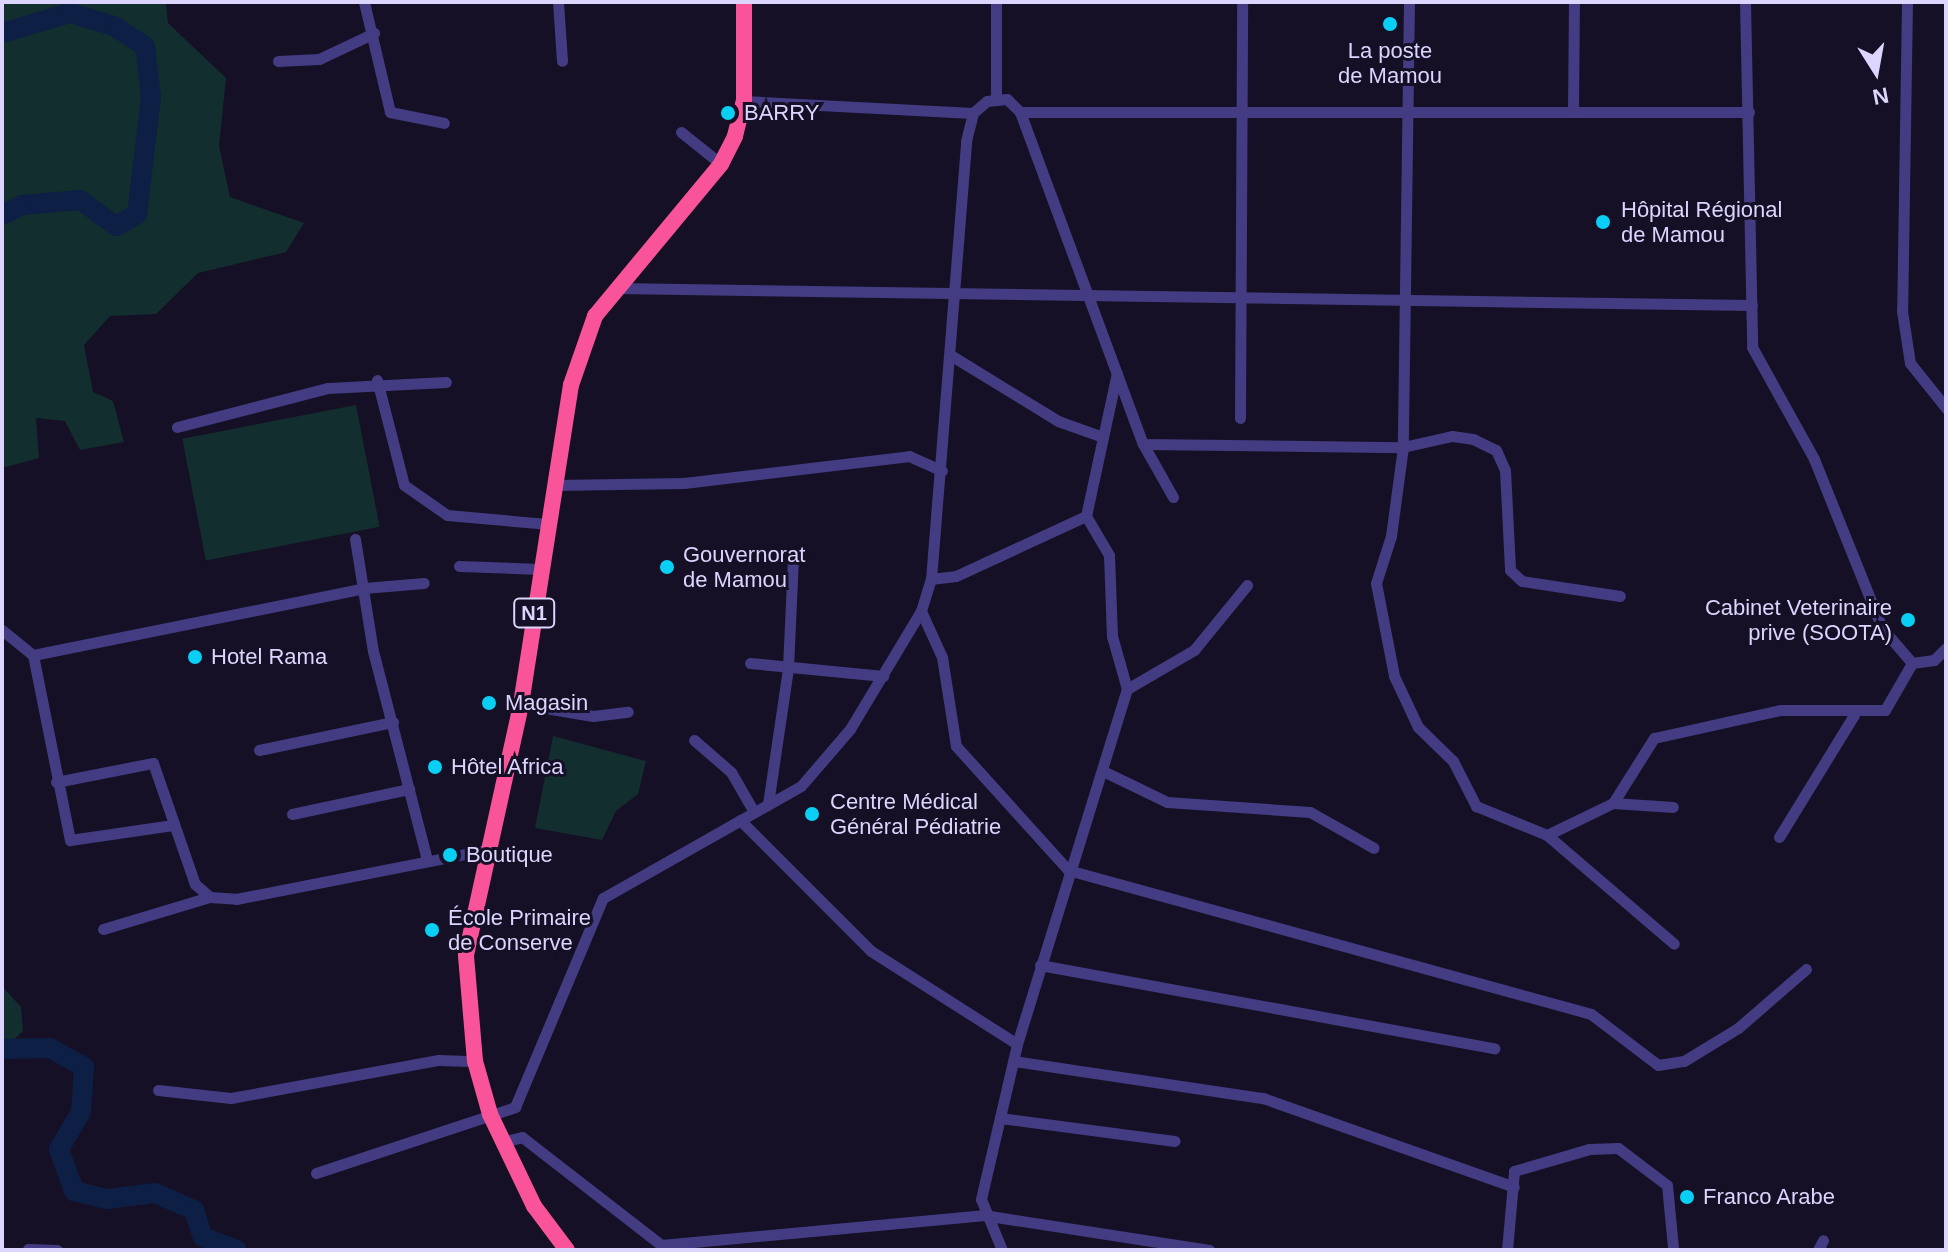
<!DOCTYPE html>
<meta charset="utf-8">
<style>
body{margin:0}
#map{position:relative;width:1948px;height:1252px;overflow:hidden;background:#151025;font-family:Arial,sans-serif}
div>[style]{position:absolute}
.green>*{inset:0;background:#132e2e;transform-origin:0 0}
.river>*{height:20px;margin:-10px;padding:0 10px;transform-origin:10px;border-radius:10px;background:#0e1f45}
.minor>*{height:11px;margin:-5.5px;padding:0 5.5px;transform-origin:5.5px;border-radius:5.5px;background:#433c82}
.highway>*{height:16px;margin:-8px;padding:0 8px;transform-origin:8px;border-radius:8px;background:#f95499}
.dots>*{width:22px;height:22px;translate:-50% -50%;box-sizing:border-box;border:4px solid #151025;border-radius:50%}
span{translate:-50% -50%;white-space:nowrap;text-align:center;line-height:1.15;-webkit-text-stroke:6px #151025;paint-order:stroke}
.shield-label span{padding:2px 6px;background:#151025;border:2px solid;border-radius:6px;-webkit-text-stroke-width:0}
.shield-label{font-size:20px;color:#dcd5fd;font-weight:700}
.poi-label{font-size:22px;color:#dcd5fd}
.left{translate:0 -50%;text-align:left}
.right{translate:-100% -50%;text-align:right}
.frame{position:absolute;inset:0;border:4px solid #dcd5fd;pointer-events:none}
.north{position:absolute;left:1836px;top:32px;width:80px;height:80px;-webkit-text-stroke:6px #151025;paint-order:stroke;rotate:169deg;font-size:22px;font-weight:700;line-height:32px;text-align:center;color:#dcd5fd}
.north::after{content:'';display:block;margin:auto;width:28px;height:36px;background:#dcd5fd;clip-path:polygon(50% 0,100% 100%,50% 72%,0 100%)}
</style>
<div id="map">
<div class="green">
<div style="clip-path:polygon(2px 2px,166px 2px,168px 23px,226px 78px,219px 146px,230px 197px,304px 223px,286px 252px,198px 273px,156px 314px,110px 316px,84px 345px,93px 392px,113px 401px,124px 442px,80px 450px,65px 421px,36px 418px,39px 458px,2px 468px)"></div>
<div style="left:356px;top:405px;width:124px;height:177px;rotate:79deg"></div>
<div style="clip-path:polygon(553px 736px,646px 761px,638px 794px,616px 811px,602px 840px,535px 828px)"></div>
<div style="clip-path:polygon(2px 986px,21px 1007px,23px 1031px,2px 1051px)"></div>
</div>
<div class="river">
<div style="left:2px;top:33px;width:71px;rotate:-16.4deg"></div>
<div style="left:70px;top:13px;width:46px;rotate:16.5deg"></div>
<div style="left:114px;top:26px;width:37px;rotate:33deg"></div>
<div style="left:145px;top:46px;width:51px;rotate:83.3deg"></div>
<div style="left:151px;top:97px;width:118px;rotate:96.8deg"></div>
<div style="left:137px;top:214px;width:24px;rotate:150deg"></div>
<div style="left:116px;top:226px;width:44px;rotate:-144.2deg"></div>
<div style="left:80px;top:200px;width:58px;rotate:175.1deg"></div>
<div style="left:22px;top:205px;width:22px;rotate:153deg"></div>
<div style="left:2px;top:1049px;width:48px;rotate:-1.2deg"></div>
<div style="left:50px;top:1048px;width:39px;rotate:29deg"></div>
<div style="left:84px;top:1067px;width:45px;rotate:93.8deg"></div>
<div style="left:81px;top:1112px;width:43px;rotate:120.7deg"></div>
<div style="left:59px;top:1149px;width:45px;rotate:70.3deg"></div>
<div style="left:74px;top:1191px;width:34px;rotate:14deg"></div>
<div style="left:107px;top:1199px;width:48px;rotate:-7.1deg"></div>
<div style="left:155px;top:1193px;width:43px;rotate:23.6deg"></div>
<div style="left:194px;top:1210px;width:28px;rotate:72deg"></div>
<div style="left:203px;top:1237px;width:36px;rotate:21deg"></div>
</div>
<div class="minor">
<div style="left:364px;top:2px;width:113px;rotate:76.7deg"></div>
<div style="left:390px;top:112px;width:55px;rotate:11.5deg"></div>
<div style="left:558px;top:2px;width:59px;rotate:86.1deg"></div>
<div style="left:996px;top:2px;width:96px;rotate:90deg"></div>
<div style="left:1409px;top:2px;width:445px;rotate:90.8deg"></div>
<div style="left:1403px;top:447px;width:90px;rotate:97.7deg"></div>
<div style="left:1391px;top:536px;width:49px;rotate:107.7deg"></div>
<div style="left:1376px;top:583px;width:95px;rotate:79deg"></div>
<div style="left:1394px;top:676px;width:56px;rotate:64.8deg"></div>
<div style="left:1418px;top:727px;width:49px;rotate:44.2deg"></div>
<div style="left:1453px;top:761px;width:51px;rotate:62.9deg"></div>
<div style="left:1476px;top:806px;width:77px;rotate:22.2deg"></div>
<div style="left:1547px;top:835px;width:167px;rotate:40.6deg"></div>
<div style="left:1745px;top:2px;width:345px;rotate:88.8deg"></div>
<div style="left:1752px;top:347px;width:128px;rotate:61deg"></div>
<div style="left:1814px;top:459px;width:182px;rotate:68.1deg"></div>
<div style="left:1882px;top:628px;width:46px;rotate:49.4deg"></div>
<div style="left:1912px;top:663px;width:22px;rotate:-8deg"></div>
<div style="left:1934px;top:660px;width:17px;rotate:-45deg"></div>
<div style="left:1907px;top:2px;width:309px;rotate:90.9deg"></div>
<div style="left:1902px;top:311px;width:53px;rotate:81.3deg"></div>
<div style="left:1910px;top:363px;width:58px;rotate:51.3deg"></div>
<div style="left:278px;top:61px;width:41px;rotate:-2.8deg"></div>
<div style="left:319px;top:59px;width:61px;rotate:-25.3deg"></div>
<div style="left:744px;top:101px;width:229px;rotate:3deg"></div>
<div style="left:1020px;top:112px;width:729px"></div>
<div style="left:1573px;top:112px;width:110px;rotate:-89.5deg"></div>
<div style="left:681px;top:132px;width:51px;rotate:38.7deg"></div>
<div style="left:615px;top:288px;width:1137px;rotate:0.86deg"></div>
<div style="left:952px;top:356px;width:124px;rotate:31.5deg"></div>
<div style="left:1058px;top:421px;width:45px;rotate:19.7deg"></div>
<div style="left:377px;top:380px;width:108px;rotate:75.6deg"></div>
<div style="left:404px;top:485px;width:52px;rotate:34.9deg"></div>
<div style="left:447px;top:515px;width:100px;rotate:5.1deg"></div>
<div style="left:1240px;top:418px;width:416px;rotate:-89.7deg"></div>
<div style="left:177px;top:427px;width:156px;rotate:-14.5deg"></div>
<div style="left:328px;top:388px;width:118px;rotate:-2.9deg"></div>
<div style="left:1143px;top:444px;width:260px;rotate:0.7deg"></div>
<div style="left:1403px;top:447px;width:50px;rotate:-12.7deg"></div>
<div style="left:1452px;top:436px;width:21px;rotate:8deg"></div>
<div style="left:1473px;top:439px;width:25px;rotate:26deg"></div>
<div style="left:1496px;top:450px;width:22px;rotate:66deg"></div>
<div style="left:1505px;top:470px;width:100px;rotate:87.1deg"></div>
<div style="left:1510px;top:570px;width:16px;rotate:43deg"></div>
<div style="left:1522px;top:581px;width:99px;rotate:8.7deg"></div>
<div style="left:555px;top:485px;width:129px;rotate:-0.9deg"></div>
<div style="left:684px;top:483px;width:227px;rotate:-6.8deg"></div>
<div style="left:909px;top:456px;width:36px;rotate:24deg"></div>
<div style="left:1086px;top:516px;width:45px;rotate:59.5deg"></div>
<div style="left:1109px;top:555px;width:81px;rotate:87.9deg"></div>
<div style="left:1112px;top:636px;width:55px;rotate:74.2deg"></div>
<div style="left:355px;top:539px;width:113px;rotate:80.9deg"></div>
<div style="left:373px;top:651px;width:216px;rotate:75.5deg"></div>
<div style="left:459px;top:566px;width:81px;rotate:2.1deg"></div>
<div style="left:931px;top:579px;width:25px;rotate:-7deg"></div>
<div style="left:956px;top:576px;width:143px;rotate:-24.8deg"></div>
<div style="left:1086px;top:516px;width:146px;rotate:-77.8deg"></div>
<div style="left:921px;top:611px;width:51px;rotate:65.5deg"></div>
<div style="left:942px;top:657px;width:90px;rotate:81.1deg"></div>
<div style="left:956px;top:746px;width:167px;rotate:47.9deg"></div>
<div style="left:1068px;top:870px;width:542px;rotate:15.39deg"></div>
<div style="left:1591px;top:1014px;width:84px;rotate:37.3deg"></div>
<div style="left:1658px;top:1065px;width:26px;rotate:-9deg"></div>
<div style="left:1684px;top:1061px;width:63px;rotate:-31.4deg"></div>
<div style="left:1738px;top:1028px;width:90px;rotate:-40.9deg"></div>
<div style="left:2px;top:630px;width:40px;rotate:39deg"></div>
<div style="left:33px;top:655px;width:189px;rotate:78.7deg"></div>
<div style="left:70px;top:840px;width:104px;rotate:-8.3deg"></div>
<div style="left:33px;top:655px;width:338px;rotate:-11.4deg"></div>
<div style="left:364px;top:588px;width:60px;rotate:-4.8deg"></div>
<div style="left:750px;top:663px;width:134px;rotate:5.6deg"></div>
<div style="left:521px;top:704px;width:73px;rotate:9.5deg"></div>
<div style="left:593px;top:716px;width:35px;rotate:-7deg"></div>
<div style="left:694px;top:740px;width:49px;rotate:40.9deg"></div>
<div style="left:731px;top:772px;width:46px;rotate:60.1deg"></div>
<div style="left:259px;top:750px;width:137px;rotate:-11.8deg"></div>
<div style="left:1105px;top:772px;width:69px;rotate:25.8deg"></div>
<div style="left:1167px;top:802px;width:143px;rotate:4deg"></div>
<div style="left:1310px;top:812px;width:73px;rotate:29.4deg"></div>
<div style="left:56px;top:782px;width:99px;rotate:-11.1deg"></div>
<div style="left:153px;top:763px;width:128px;rotate:70.9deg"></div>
<div style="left:195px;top:884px;width:20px;rotate:41deg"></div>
<div style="left:210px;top:897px;width:26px;rotate:4deg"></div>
<div style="left:236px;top:899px;width:255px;rotate:-11.1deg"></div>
<div style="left:1613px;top:803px;width:77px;rotate:-57.8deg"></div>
<div style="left:1654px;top:738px;width:129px;rotate:-12.5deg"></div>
<div style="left:1780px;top:710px;width:105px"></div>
<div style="left:1885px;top:710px;width:54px;rotate:-60.1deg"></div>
<div style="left:768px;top:804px;width:137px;rotate:-81.6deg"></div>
<div style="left:788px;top:668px;width:111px;rotate:-87.4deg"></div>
<div style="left:292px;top:814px;width:120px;rotate:-12.1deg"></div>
<div style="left:740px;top:820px;width:185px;rotate:45deg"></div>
<div style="left:871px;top:951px;width:173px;rotate:32.5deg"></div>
<div style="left:1547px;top:835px;width:73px;rotate:-25.9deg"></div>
<div style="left:1613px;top:803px;width:60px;rotate:3.8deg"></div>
<div style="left:1779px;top:837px;width:143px;rotate:-58.4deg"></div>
<div style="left:103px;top:929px;width:112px;rotate:-16.7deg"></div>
<div style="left:1040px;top:965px;width:462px;rotate:10.4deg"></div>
<div style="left:1014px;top:1061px;width:252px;rotate:8.5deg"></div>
<div style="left:1263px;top:1098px;width:266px;rotate:19.5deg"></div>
<div style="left:158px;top:1090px;width:73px;rotate:6.3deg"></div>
<div style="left:231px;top:1098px;width:211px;rotate:-10.4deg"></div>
<div style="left:439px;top:1060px;width:36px;rotate:2deg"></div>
<div style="left:1000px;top:1118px;width:176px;rotate:7.5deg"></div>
<div style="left:501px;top:1142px;width:22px;rotate:-13deg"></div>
<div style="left:522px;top:1137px;width:176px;rotate:37.8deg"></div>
<div style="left:661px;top:1245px;width:323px;rotate:-5.3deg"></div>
<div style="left:983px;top:1215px;width:229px;rotate:8.8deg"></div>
<div style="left:316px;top:1173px;width:210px;rotate:-18.3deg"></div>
<div style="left:515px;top:1107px;width:227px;rotate:-67.2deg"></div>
<div style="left:603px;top:898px;width:227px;rotate:-29.5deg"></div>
<div style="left:801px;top:786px;width:75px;rotate:-49.3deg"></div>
<div style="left:850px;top:729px;width:138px;rotate:-59deg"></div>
<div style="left:921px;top:611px;width:34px;rotate:-73deg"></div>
<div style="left:931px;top:579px;width:439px;rotate:-85.4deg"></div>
<div style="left:966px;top:141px;width:29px;rotate:-76deg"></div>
<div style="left:973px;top:113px;width:18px;rotate:-41deg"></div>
<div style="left:987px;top:101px;width:20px;rotate:-6deg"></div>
<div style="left:1007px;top:99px;width:18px;rotate:45deg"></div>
<div style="left:1020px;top:112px;width:354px;rotate:69.7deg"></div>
<div style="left:1143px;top:444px;width:61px;rotate:60.5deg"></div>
<div style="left:28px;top:1249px;width:29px;rotate:2deg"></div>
<div style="left:1002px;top:1250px;width:55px;rotate:-112.4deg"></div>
<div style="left:981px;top:1199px;width:159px;rotate:-76.9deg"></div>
<div style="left:1017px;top:1044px;width:372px;rotate:-72.8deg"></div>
<div style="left:1127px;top:689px;width:78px;rotate:-30.2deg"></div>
<div style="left:1194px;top:650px;width:84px;rotate:-50.8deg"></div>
<div style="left:1507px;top:1250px;width:79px;rotate:-84.9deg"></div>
<div style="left:1514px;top:1171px;width:78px;rotate:-16.3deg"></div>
<div style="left:1589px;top:1149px;width:29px;rotate:-2deg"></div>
<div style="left:1618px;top:1148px;width:61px;rotate:37.1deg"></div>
<div style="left:1667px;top:1185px;width:62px;rotate:84.5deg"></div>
<div style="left:1818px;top:1250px;width:11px;rotate:-63deg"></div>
</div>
<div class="highway">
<div style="left:567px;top:1250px;width:55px;rotate:-126.9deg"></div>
<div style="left:534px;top:1206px;width:102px;rotate:-115.6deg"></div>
<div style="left:490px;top:1114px;width:55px;rotate:-105.8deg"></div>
<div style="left:475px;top:1061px;width:106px;rotate:-94.9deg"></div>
<div style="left:466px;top:955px;width:257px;rotate:-77.6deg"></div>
<div style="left:521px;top:704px;width:323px;rotate:-81.1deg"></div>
<div style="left:571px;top:385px;width:73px;rotate:-70.8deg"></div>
<div style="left:595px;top:316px;width:197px;rotate:-50.3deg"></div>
<div style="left:721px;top:164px;width:31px;rotate:-63deg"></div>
<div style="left:735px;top:136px;width:36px;rotate:-76deg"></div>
<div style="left:744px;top:101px;width:99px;rotate:-90deg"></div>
</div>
<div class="dots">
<div style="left:1390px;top:24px;background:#09cff5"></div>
<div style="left:728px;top:113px;background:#09cff5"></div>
<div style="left:1603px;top:222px;background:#09cff5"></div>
<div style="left:667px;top:567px;background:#09cff5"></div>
<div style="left:1908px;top:620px;background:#09cff5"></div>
<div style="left:195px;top:657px;background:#09cff5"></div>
<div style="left:489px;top:703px;background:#09cff5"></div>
<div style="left:435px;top:767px;background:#09cff5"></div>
<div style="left:812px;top:814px;background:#09cff5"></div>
<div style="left:450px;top:855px;background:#09cff5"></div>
<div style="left:432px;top:930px;background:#09cff5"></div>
<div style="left:1687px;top:1197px;background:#09cff5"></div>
</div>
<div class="shield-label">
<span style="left:534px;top:613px">N1</span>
</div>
<div class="poi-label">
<span style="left:1390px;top:63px">La poste<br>de Mamou</span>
<span class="left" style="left:744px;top:113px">BARRY</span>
<span class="left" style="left:1621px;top:222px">Hôpital Régional<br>de Mamou</span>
<span class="left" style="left:683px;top:567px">Gouvernorat<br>de Mamou</span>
<span class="right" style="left:1892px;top:620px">Cabinet Veterinaire<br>prive (SOOTA)</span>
<span class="left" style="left:211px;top:657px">Hotel Rama</span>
<span class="left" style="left:505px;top:703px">Magasin</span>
<span class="left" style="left:451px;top:767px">Hôtel Africa</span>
<span class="left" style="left:830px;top:814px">Centre Médical<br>Général Pédiatrie</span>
<span class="left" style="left:466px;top:855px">Boutique</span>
<span class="left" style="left:448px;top:930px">École Primaire<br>de Conserve</span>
<span class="left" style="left:1703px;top:1197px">Franco Arabe</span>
</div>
<div class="frame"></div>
<div class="north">N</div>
</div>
